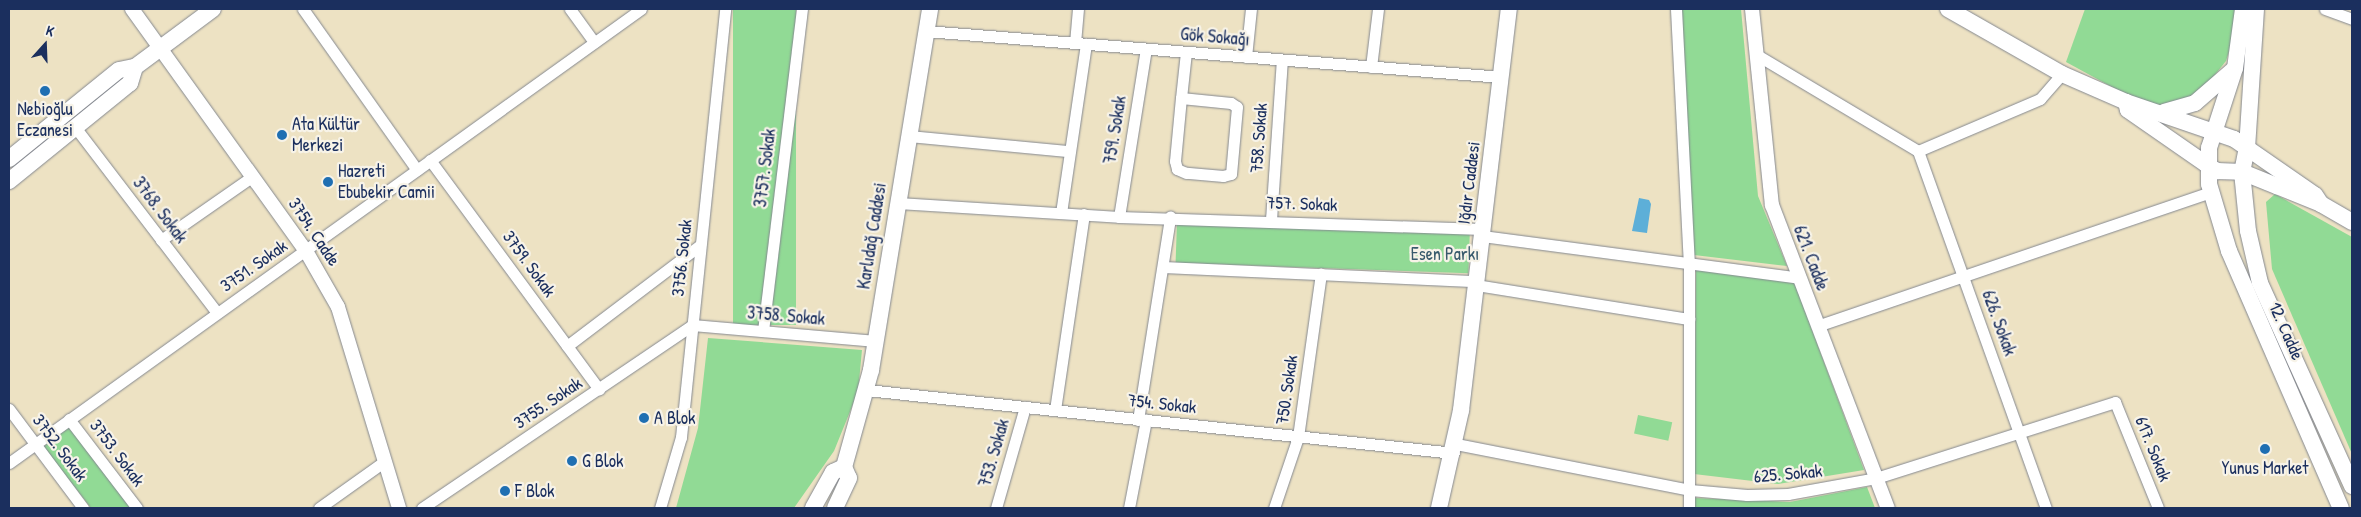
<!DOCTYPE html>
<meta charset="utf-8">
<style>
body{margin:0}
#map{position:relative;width:2361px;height:517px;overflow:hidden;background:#ede2c3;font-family:"Patrick Hand",sans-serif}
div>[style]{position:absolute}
.green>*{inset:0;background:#91da95;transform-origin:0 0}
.water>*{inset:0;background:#5dafd8}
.roads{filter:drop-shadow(0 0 1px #848890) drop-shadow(0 0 1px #848890)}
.minor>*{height:11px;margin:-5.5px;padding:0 5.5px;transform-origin:5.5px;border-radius:5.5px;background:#fff}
.tertiary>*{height:14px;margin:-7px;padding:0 7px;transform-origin:7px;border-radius:7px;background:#fff}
.secondary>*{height:16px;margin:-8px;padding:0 8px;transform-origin:8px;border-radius:8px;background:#fff}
.dots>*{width:14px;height:14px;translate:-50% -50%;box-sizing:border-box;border:2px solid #f7f3e8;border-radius:50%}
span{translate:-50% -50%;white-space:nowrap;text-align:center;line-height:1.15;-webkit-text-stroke:4.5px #f7f3e8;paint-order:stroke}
.street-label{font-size:18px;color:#1b2f5e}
.poi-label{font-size:18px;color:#1b2f5e}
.left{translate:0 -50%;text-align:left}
.park-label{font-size:18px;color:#385a6c}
.frame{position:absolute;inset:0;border:10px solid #1b2f5e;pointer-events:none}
.north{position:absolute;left:20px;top:20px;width:50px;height:50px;-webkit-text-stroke:4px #f7f3e8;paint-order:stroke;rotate:20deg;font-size:14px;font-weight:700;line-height:20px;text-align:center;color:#1b2f5e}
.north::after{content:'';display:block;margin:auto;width:18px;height:22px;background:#1b2f5e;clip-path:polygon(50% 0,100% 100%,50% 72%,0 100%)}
</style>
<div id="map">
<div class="green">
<div style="left:733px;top:9px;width:63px;height:316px"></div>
<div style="clip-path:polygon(1679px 9px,1741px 9px,1758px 196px,1787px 266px,1694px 255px)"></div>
<div style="clip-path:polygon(2085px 9px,2236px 9px,2234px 36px,2226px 61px,2198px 96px,2167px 106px,2147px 103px,2121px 92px,2066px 62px)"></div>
<div style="clip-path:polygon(2275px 194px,2352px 237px,2352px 454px,2272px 269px,2266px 202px)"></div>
<div style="left:1177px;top:222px;width:293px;height:41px;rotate:2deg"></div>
<div style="clip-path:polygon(1696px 267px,1794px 281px,1864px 470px,1778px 484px,1694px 474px)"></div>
<div style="clip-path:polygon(708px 338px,862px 350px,858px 392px,834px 451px,794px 508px,676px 508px,698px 428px)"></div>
<div style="left:1638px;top:415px;width:35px;height:19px;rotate:12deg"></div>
<div style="clip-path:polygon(69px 427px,131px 508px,91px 508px,43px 447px)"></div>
<div style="clip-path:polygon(1867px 487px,1875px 508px,1693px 508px,1694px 498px,1790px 502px)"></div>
</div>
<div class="water">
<div style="clip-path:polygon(1639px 198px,1649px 200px,1651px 204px,1647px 233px,1632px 231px)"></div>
</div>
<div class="roads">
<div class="minor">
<div style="left:303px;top:9px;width:197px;rotate:54.7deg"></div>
<div style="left:570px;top:9px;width:41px;rotate:54deg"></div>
<div style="left:1676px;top:9px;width:255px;rotate:87.1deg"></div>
<div style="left:1689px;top:264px;width:244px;rotate:90deg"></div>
<div style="left:2325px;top:9px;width:29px;rotate:20deg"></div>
<div style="left:926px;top:31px;width:577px;rotate:4.57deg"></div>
<div style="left:1075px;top:43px;width:34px;rotate:-85deg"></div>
<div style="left:1757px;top:55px;width:187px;rotate:30.8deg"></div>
<div style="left:1918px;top:151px;width:133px;rotate:-23.1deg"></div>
<div style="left:2040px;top:99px;width:33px;rotate:-49deg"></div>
<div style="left:1246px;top:57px;width:48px;rotate:-84.1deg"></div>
<div style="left:1371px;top:67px;width:58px;rotate:-83.1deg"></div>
<div style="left:1181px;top:98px;width:50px;rotate:5.7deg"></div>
<div style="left:1231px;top:103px;width:7px;rotate:34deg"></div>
<div style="left:1237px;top:107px;width:67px;rotate:95.1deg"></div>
<div style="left:1231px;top:174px;width:8px;rotate:166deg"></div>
<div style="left:1223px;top:176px;width:37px;rotate:-175deg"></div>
<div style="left:1186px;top:173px;width:10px;rotate:-156deg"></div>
<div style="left:1177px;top:169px;width:8px;rotate:-104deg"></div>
<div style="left:1175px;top:161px;width:63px;rotate:-84.6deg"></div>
<div style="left:1181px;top:98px;width:46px;rotate:-83.8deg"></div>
<div style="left:75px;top:127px;width:234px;rotate:52.6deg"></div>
<div style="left:909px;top:136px;width:161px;rotate:5.4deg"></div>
<div style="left:1918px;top:151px;width:379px;rotate:70.3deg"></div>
<div style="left:430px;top:160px;width:285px;rotate:53.6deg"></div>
<div style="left:898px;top:203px;width:221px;rotate:3.6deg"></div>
<div style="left:1119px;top:217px;width:364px;rotate:1.9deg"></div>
<div style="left:1061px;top:213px;width:171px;rotate:-81.6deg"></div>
<div style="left:1119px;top:217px;width:170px;rotate:-80.9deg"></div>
<div style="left:1271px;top:220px;width:160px;rotate:-86.1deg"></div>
<div style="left:1482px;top:236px;width:320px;rotate:7.5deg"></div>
<div style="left:161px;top:240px;width:112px;rotate:-34.8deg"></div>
<div style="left:1163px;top:267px;width:314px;rotate:2.6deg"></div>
<div style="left:1476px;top:285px;width:216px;rotate:9.1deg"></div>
<div style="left:1817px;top:326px;width:415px;rotate:-18.8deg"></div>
<div style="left:763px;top:331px;width:324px;rotate:-83.1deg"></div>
<div style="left:567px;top:346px;width:167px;rotate:-37.2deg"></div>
<div style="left:867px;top:390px;width:590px;rotate:6.13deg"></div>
<div style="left:9px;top:409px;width:124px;rotate:53.2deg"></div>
<div style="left:1055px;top:410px;width:198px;rotate:-81.6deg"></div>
<div style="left:69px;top:419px;width:112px;rotate:52.6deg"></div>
<div style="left:1138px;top:420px;width:206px;rotate:-81deg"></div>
<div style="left:1456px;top:444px;width:238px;rotate:11.1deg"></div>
<div style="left:1690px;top:490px;width:57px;rotate:5deg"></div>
<div style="left:1747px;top:495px;width:41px;rotate:-1.4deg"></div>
<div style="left:1788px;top:494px;width:89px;rotate:-10.3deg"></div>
<div style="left:1876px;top:478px;width:251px;rotate:-17.6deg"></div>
<div style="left:2115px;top:402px;width:114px;rotate:67.9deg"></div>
<div style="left:9px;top:463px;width:778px;rotate:-35.69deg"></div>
<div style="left:319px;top:508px;width:81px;rotate:-35.5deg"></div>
<div style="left:422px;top:508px;width:326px;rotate:-34.1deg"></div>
<div style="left:692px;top:325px;width:185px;rotate:5deg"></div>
<div style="left:660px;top:508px;width:74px;rotate:-73.5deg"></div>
<div style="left:681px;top:437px;width:430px;rotate:-84.1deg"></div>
<div style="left:996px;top:508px;width:105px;rotate:-74deg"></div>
<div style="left:1129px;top:508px;width:90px;rotate:-79.1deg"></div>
<div style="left:1274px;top:508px;width:75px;rotate:-71.3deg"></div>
<div style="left:1298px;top:437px;width:165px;rotate:-82deg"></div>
</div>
<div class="tertiary">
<div style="left:132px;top:9px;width:298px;rotate:54.3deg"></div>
<div style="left:306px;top:251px;width:64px;rotate:60.3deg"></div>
<div style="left:338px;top:307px;width:210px;rotate:73.1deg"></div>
<div style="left:1752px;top:9px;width:197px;rotate:84.2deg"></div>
<div style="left:1772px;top:205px;width:324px;rotate:69.1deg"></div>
</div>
<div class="secondary">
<div style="left:1948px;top:9px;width:131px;rotate:29.7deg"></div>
<div style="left:2062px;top:74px;width:70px;rotate:23.6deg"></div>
<div style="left:2126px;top:102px;width:114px;rotate:18.9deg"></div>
<div style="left:2234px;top:139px;width:98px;rotate:34.7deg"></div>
<div style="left:2315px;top:195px;width:11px;rotate:56deg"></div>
<div style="left:2243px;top:9px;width:60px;rotate:97.7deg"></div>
<div style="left:2235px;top:68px;width:84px;rotate:108deg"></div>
<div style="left:2209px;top:148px;width:36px;rotate:90deg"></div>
<div style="left:2209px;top:184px;width:70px;rotate:73.4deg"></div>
<div style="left:2229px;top:251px;width:280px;rotate:66.5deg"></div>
<div style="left:2256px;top:9px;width:138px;rotate:93.7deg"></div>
<div style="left:2247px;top:147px;width:25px;rotate:101deg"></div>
<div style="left:2242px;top:172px;width:59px;rotate:84.2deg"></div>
<div style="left:2248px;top:231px;width:53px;rotate:77deg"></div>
<div style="left:2260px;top:283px;width:223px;rotate:65.6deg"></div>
<div style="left:135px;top:67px;width:97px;rotate:-36.6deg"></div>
<div style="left:2126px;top:102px;width:8px;rotate:76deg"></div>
<div style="left:2128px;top:110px;width:96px;rotate:34.8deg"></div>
<div style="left:2207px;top:165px;width:12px;rotate:31deg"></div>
<div style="left:2217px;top:171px;width:25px;rotate:2deg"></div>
<div style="left:2242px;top:172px;width:38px;rotate:22deg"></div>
<div style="left:2277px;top:186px;width:48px;rotate:22.2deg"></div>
<div style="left:2321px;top:204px;width:36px;rotate:30deg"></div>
<div style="left:2164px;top:112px;width:32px;rotate:-16deg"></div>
<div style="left:2195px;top:103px;width:50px;rotate:-41deg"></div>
<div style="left:9px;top:159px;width:141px;rotate:-39deg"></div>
<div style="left:119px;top:70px;width:16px;rotate:-11deg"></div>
<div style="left:135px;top:67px;width:17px;rotate:107deg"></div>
<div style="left:130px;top:83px;width:156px;rotate:141deg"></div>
<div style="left:844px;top:467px;width:101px;rotate:-74.4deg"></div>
<div style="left:871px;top:370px;width:366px;rotate:-80.7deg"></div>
<div style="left:813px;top:508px;width:41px;rotate:-60.9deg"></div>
<div style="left:833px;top:472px;width:12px;rotate:-24deg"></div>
<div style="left:844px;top:467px;width:12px;rotate:66deg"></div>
<div style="left:849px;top:478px;width:33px;rotate:115deg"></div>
<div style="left:1439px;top:508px;width:100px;rotate:-77.3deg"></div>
<div style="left:1461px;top:410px;width:404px;rotate:-83.2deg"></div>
</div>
</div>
<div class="dots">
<div style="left:45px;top:91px;background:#1f6fb2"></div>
<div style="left:282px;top:135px;background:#1f6fb2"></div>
<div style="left:328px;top:182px;background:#1f6fb2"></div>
<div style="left:644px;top:418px;background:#1f6fb2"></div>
<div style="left:2265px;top:449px;background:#1f6fb2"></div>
<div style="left:572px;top:461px;background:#1f6fb2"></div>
<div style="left:505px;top:491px;background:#1f6fb2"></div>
</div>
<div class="street-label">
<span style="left:1215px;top:37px;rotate:5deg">Gök Sokağı</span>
<span style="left:1115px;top:130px;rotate:-81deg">759. Sokak</span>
<span style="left:1259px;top:138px;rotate:-86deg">758. Sokak</span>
<span style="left:765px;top:168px;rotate:-83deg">3757. Sokak</span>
<span style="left:1469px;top:183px;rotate:-83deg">Iğdır Caddesi</span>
<span style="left:1302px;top:204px;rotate:2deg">757. Sokak</span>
<span style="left:160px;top:210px;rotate:53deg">3768. Sokak</span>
<span style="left:314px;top:232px;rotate:56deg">3754. Cadde</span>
<span style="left:872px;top:236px;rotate:-81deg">Karlıdağ Caddesi</span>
<span style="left:682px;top:258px;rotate:-84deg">3756. Sokak</span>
<span style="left:1811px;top:258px;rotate:69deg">621. Cadde</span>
<span style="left:529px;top:264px;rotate:54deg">3759. Sokak</span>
<span style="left:254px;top:266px;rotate:-35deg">3751. Sokak</span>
<span style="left:786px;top:316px;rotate:5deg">3758. Sokak</span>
<span style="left:1999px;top:323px;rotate:70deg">626. Sokak</span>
<span style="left:2286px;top:331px;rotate:66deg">12. Cadde</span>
<span style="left:1287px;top:390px;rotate:-82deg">750. Sokak</span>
<span style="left:548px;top:403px;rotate:-34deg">3755. Sokak</span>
<span style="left:1162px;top:404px;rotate:6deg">754. Sokak</span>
<span style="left:60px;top:448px;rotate:53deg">3752. Sokak</span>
<span style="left:2153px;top:449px;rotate:68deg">617. Sokak</span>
<span style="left:117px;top:453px;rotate:53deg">3753. Sokak</span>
<span style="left:994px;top:453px;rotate:-74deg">753. Sokak</span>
<span style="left:1788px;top:474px;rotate:-5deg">625. Sokak</span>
</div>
<div class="poi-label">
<span style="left:45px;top:120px">Nebioğlu<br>Eczanesi</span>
<span class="left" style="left:292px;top:135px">Ata Kültür<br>Merkezi</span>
<span class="left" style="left:338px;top:182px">Hazreti<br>Ebubekir Camii</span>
<span class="left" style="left:654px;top:418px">A Blok</span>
<span class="left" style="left:582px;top:461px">G Blok</span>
<span style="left:2265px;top:468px">Yunus Market</span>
<span class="left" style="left:515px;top:491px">F Blok</span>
</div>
<div class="park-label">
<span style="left:1445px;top:254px">Esen Parkı</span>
</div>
<div class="frame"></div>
<div class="north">K</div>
</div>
